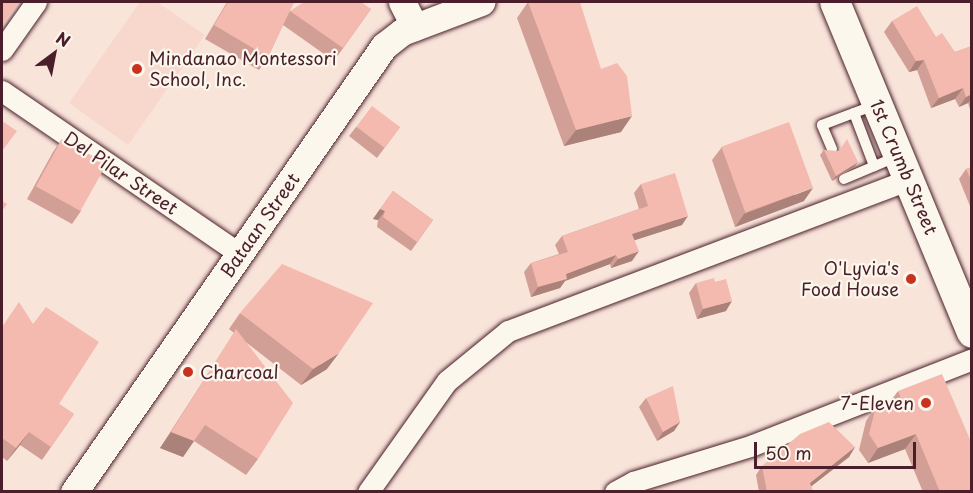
<!DOCTYPE html>
<style>
body{margin:0}
#map{position:relative;width:973px;height:493px;overflow:hidden;background:#f9e4da;font-family:"Playpen Sans",sans-serif}
div>[style]{position:absolute}
.built>*{inset:0;background:#f8d7cd}
.roads{filter:drop-shadow(0 0 2px #4a1f2b) drop-shadow(0 0 2px #4a1f2b)}
.service>*{height:10px;margin:-5px;padding:0 5px;transform-origin:5px;border-radius:5px;background:#fbf7ec}
.minor>*{height:21px;margin:-10.5px;padding:0 10.5px;transform-origin:10.5px;border-radius:10.5px;background:#fbf7ec}
.tertiary>*{height:27px;margin:-13.5px;padding:0 13.5px;transform-origin:13.5px;border-radius:13.5px;background:#fbf7ec}
.secondary>*{height:30px;margin:-15px;padding:0 15px;transform-origin:15px;border-radius:15px;background:#fbf7ec}
.wall>*{inset:0;background:#d29f96}
.shaded-wall>*{inset:0;background:#ab827a}
.building>*{inset:0;background:#f4b9af;transform-origin:0 0}
.dots>*{width:16px;height:16px;translate:-50% -50%;box-sizing:border-box;border:3px solid #fbf7ec;border-radius:50%}
span{translate:-50% -50%;white-space:nowrap;text-align:center;line-height:1.15;-webkit-text-stroke:4.5px #fbf7ec;paint-order:stroke}
.poi-label{font-size:18px;color:#4a1f2b}
.left{translate:0 -50%;text-align:left}
.right{translate:-100% -50%;text-align:right}
.street-label{font-size:18px;color:#4a1f2b}
.frame{position:absolute;inset:0;border:3px solid #4a1f2b;pointer-events:none}
.north{position:absolute;left:24px;top:24px;width:60px;height:60px;-webkit-text-stroke:4px #fbf7ec;paint-order:stroke;rotate:32deg;font-size:16px;font-weight:700;line-height:24px;text-align:center;color:#4a1f2b}
.north::after{content:'';display:block;margin:auto;width:21px;height:27px;background:#4a1f2b;clip-path:polygon(50% 0,100% 100%,50% 72%,0 100%)}
.scale{position:absolute;left:754px;top:442px;width:162px;height:27px;box-sizing:border-box;border:3px solid #4a1f2b;border-top:0;padding-left:8px;font-size:18px;line-height:21px;white-space:nowrap;color:#4a1f2b;-webkit-text-stroke:4px #fbf7ec;paint-order:stroke}
</style>
<div id="map">
<div class="built">
<div style="clip-path:polygon(140px 2px,157px 2px,205px 35px,128px 145px,69px 103px)"></div>
</div>
<div class="roads">
<div class="service">
<div style="left:854px;top:113px;width:57px;rotate:69.3deg"></div>
<div style="left:832px;top:149px;width:26px;rotate:-113deg"></div>
<div style="left:822px;top:125px;width:57px;rotate:-20.7deg"></div>
<div style="left:844px;top:179px;width:56px;rotate:-22.9deg"></div>
</div>
<div class="minor">
<div style="left:2px;top:50px;width:59px;rotate:-54.7deg"></div>
<div style="left:2px;top:91px;width:288px;rotate:34.4deg"></div>
<div style="left:368px;top:492px;width:136px;rotate:-54.6deg"></div>
<div style="left:447px;top:381px;width:79px;rotate:-39.3deg"></div>
<div style="left:508px;top:331px;width:430px;rotate:-20.7deg"></div>
<div style="left:615px;top:492px;width:21px;rotate:-29deg"></div>
<div style="left:633px;top:482px;width:126px;rotate:-17.1deg"></div>
<div style="left:753px;top:445px;width:235px;rotate:-21.4deg"></div>
</div>
<div class="tertiary">
<div style="left:402px;top:2px;width:28px;rotate:63deg"></div>
<div style="left:74px;top:492px;width:543px;rotate:-55.2deg"></div>
<div style="left:384px;top:46px;width:23px;rotate:-38deg"></div>
<div style="left:402px;top:32px;width:85px;rotate:-20.8deg"></div>
</div>
<div class="secondary">
<div style="left:835px;top:2px;width:358px;rotate:67.5deg"></div>
</div>
</div>
<div class="wall">
<div style="clip-path:polygon(227px 2px,294px 2px,288px 14px,290px 11px,371px 9px,334px 61px,283px 25px,268px 57px,259px 70px,205px 39px)"></div>
<div style="clip-path:polygon(528px 2px,601px 69px,621px 132px,564px 146px,517px 18px)"></div>
<div style="clip-path:polygon(892px 21px,936px 37px,955px 52px,972px 46px,972px 116px,968px 103px,959px 107px,955px 99px,931px 108px,917px 70px,909px 72px,884px 32px)"></div>
<div style="clip-path:polygon(356px 127px,400px 127px,377px 158px,349px 136px)"></div>
<div style="clip-path:polygon(62px 139px,81px 211px,72px 224px,27px 199px,53px 152px)"></div>
<div style="clip-path:polygon(722px 147px,804px 201px,735px 227px,712px 160px)"></div>
<div style="clip-path:polygon(824px 150px,854px 167px,832px 181px,820px 155px)"></div>
<div style="clip-path:polygon(972px 167px,972px 211px,959px 179px,966px 169px)"></div>
<div style="clip-path:polygon(641px 184px,682px 225px,635px 240px,632px 261px,611px 268px,610px 264px,565px 281px,560px 288px,531px 297px,524px 272px,531px 263px,559px 254px,555px 245px,562px 236px,639px 209px,634px 193px)"></div>
<div style="clip-path:polygon(393px 191px,433px 220px,411px 251px,377px 227px,378px 220px,373px 219px)"></div>
<div style="clip-path:polygon(696px 283px,726px 311px,697px 319px,689px 293px)"></div>
<div style="clip-path:polygon(240px 313px,327px 369px,301px 385px,247px 343px,258px 459px,246px 475px,194px 441px,183px 457px,160px 448px,234px 333px,229px 329px)"></div>
<div style="clip-path:polygon(2px 327px,59px 404px,74px 414px,42px 460px,20px 445px,7px 461px,2px 457px)"></div>
<div style="clip-path:polygon(898px 391px,972px 492px,923px 492px,905px 449px,868px 463px,859px 450px,866px 421px,876px 406px,888px 407px,887px 406px)"></div>
<div style="clip-path:polygon(646px 398px,680px 422px,674px 431px,657px 441px,639px 407px)"></div>
<div style="clip-path:polygon(855px 447px,849px 457px,811px 486px,813px 492px,759px 492px,756px 475px,762px 466px)"></div>
</div>
<div class="shaded-wall">
<div style="clip-path:polygon(924px 60px,917px 70px,909px 72px,916px 61px)"></div>
<div style="clip-path:polygon(963px 88px,955px 99px,931px 108px,939px 98px)"></div>
<div style="clip-path:polygon(972px 94px,972px 98px,968px 103px,959px 107px,966px 97px)"></div>
<div style="clip-path:polygon(632px 116px,621px 132px,564px 146px,576px 130px)"></div>
<div style="clip-path:polygon(858px 162px,854px 167px,832px 181px,836px 176px)"></div>
<div style="clip-path:polygon(813px 188px,804px 201px,735px 227px,744px 214px)"></div>
<div style="clip-path:polygon(380px 209px,385px 211px,378px 220px,373px 219px)"></div>
<div style="clip-path:polygon(688px 216px,682px 225px,626px 243px,632px 234px)"></div>
<div style="clip-path:polygon(639px 251px,632px 261px,611px 268px,618px 259px)"></div>
<div style="clip-path:polygon(616px 255px,610px 264px,565px 281px,560px 288px,531px 297px,538px 287px,566px 274px)"></div>
<div style="clip-path:polygon(732px 301px,726px 311px,697px 319px,703px 309px)"></div>
<div style="clip-path:polygon(339px 353px,327px 369px,301px 385px,313px 369px)"></div>
<div style="clip-path:polygon(680px 422px,674px 431px,657px 441px,663px 432px)"></div>
<div style="clip-path:polygon(29px 432px,20px 445px,7px 461px,16px 448px)"></div>
<div style="clip-path:polygon(171px 432px,194px 441px,183px 457px,160px 448px)"></div>
<div style="clip-path:polygon(916px 434px,905px 449px,868px 463px,878px 448px)"></div>
<div style="clip-path:polygon(855px 447px,849px 457px,804px 492px,810px 483px)"></div>
</div>
<div class="building">
<div style="clip-path:polygon(2px 2px,19px 2px,2px 26px)"></div>
<div style="clip-path:polygon(228px 2px,294px 2px,268px 57px,214px 25px)"></div>
<div style="clip-path:polygon(304px 2px,361px 2px,371px 9px,343px 48px,290px 11px)"></div>
<div style="clip-path:polygon(528px 2px,580px 2px,601px 69px,617px 63px,627px 76px,632px 116px,576px 130px)"></div>
<div style="clip-path:polygon(917px 6px,936px 37px,942px 33px,955px 52px,972px 46px,972px 94px,966px 97px,963px 88px,939px 98px,924px 60px,916px 61px,892px 21px)"></div>
<div style="left:372px;top:106px;width:35px;height:26px;rotate:37deg"></div>
<div style="clip-path:polygon(2px 121px,17px 131px,2px 151px)"></div>
<div style="left:789px;top:122px;width:70px;height:72px;rotate:70deg"></div>
<div style="left:62px;top:139px;width:51px;height:54px;rotate:29deg"></div>
<div style="clip-path:polygon(847px 139px,858px 162px,836px 176px,824px 150px,839px 151px)"></div>
<div style="clip-path:polygon(972px 167px,972px 182px,966px 169px)"></div>
<div style="clip-path:polygon(675px 173px,688px 216px,632px 234px,639px 251px,618px 259px,616px 255px,566px 274px,567px 279px,538px 287px,531px 263px,568px 252px,562px 236px,648px 206px,641px 184px)"></div>
<div style="clip-path:polygon(393px 191px,433px 220px,417px 242px,383px 217px,385px 211px,380px 209px)"></div>
<div style="clip-path:polygon(2px 201px,7px 204px,2px 211px)"></div>
<div style="clip-path:polygon(282px 264px,373px 303px,339px 353px,313px 369px,240px 313px)"></div>
<div style="clip-path:polygon(714px 278px,715px 282px,726px 279px,732px 301px,703px 309px,696px 283px)"></div>
<div style="clip-path:polygon(19px 302px,33px 324px,46px 307px,99px 342px,59px 404px,74px 414px,51px 447px,29px 432px,16px 448px,2px 438px,2px 327px)"></div>
<div style="clip-path:polygon(236px 329px,293px 403px,258px 459px,205px 425px,194px 441px,171px 432px)"></div>
<div style="clip-path:polygon(942px 374px,972px 444px,972px 492px,940px 492px,916px 434px,878px 448px,869px 434px,876px 406px,905px 408px,898px 391px)"></div>
<div style="clip-path:polygon(673px 386px,680px 422px,663px 432px,646px 398px)"></div>
<div style="clip-path:polygon(829px 422px,855px 447px,810px 483px,813px 492px,767px 492px,762px 466px,800px 434px)"></div>
</div>
<div class="dots">
<div style="left:137px;top:69px;background:#c8321e"></div>
<div style="left:911px;top:279px;background:#c8321e"></div>
<div style="left:188px;top:372px;background:#c8321e"></div>
<div style="left:926px;top:403px;background:#c8321e"></div>
</div>
<div class="poi-label">
<span class="left" style="left:149px;top:69px">Mindanao Montessori<br>School, Inc.</span>
<span class="right" style="left:899px;top:279px">O'Lyvia's<br>Food House</span>
<span class="left" style="left:200px;top:372px">Charcoal</span>
<span class="right" style="left:914px;top:403px">7-Eleven</span>
</div>
<div class="street-label">
<span style="left:904px;top:167px;rotate:67deg">1st Crumb Street</span>
<span style="left:121px;top:173px;rotate:34deg">Del Pilar Street</span>
<span style="left:260px;top:225px;rotate:-55deg">Bataan Street</span>
</div>
<div class="frame"></div>
<div class="north">N</div>
<div class="scale">50 m</div>
</div>
